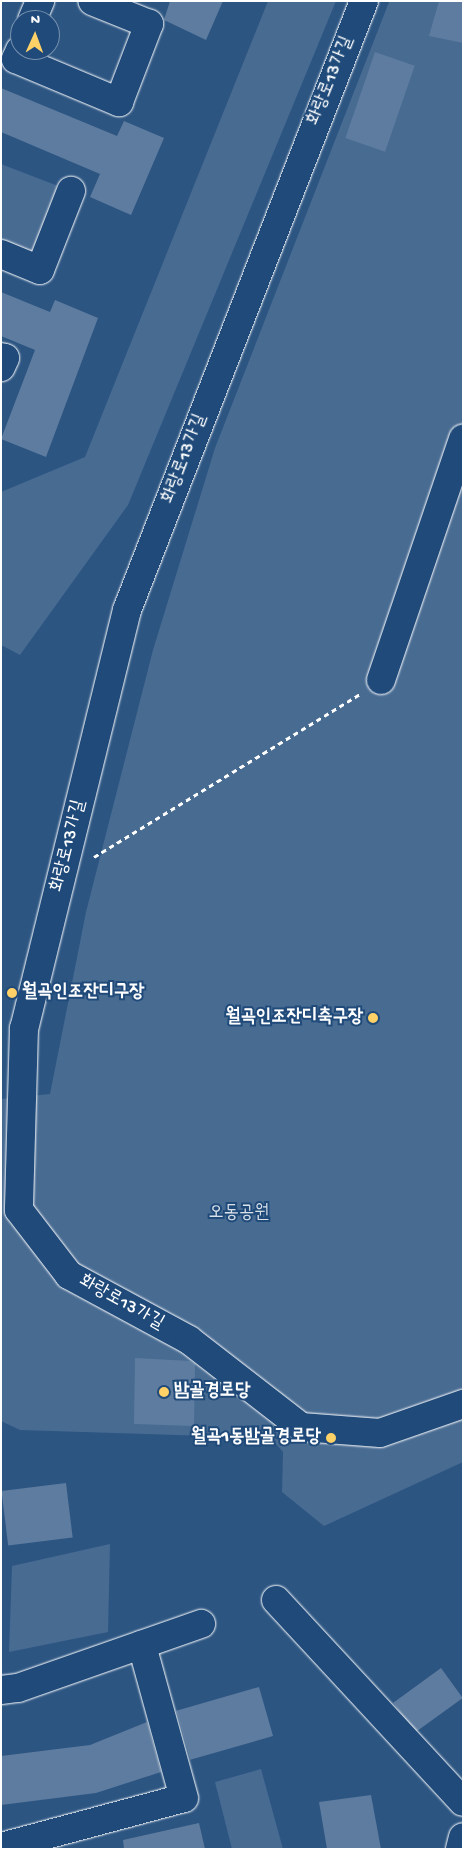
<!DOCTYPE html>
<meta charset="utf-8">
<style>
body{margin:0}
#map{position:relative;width:464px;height:1850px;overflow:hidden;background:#2c5582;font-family:"Gochi Hand","Poor Story",sans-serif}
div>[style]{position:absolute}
.green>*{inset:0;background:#486b92}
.building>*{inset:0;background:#5e7c9f;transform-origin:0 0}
.path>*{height:3px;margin-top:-1.5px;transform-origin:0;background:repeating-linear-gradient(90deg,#fff 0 5px,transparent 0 9px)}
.roads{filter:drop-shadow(0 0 1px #fff) drop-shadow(0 0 1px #fff)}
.minor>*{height:28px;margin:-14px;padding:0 14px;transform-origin:14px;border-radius:14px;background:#1f4a7a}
.dots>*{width:14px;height:14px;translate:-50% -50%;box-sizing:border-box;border:2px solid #1f4a7a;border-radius:50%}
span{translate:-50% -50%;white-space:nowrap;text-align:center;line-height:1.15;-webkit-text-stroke:4px #1f4a7a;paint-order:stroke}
.street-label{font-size:19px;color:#fff}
.poi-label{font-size:19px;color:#fff;font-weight:700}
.left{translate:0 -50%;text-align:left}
.right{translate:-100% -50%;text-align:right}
.park-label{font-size:19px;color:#dae1e9}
.frame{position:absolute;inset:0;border:2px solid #fff;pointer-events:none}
.north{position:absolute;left:10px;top:10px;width:50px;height:50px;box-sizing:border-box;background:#1f4a7a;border:1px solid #7992af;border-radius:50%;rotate:2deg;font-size:14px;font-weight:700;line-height:20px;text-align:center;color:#fff}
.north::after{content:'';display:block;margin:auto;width:18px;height:22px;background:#ffd166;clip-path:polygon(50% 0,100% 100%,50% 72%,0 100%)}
</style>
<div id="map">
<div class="green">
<div style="clip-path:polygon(268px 1px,336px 1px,128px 505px,20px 655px,1px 645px,1px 492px,85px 457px)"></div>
<div style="clip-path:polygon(463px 1px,463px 1462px,324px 1526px,282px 1492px,283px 1452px,271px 1438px,20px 1430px,1px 1421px,1px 1099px,50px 1094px,86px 912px,153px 650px,215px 448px,389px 2px)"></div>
<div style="clip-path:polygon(1px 164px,71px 191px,40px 270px,1px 254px)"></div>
<div style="clip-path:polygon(110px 1544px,108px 1632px,9px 1652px,12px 1566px)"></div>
<div style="clip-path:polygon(261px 1769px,283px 1849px,232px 1849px,215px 1782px)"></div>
</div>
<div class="building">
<div style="clip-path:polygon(170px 1px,223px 1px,206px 40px,164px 20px)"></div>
<div style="clip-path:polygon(439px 1px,463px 1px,463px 43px,429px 36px)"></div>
<div style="left:375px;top:52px;width:42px;height:91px;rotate:19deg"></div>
<div style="clip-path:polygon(1px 88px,117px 136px,124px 121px,164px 138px,131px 215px,90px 197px,100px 174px,1px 132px)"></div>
<div style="clip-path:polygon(1px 292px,50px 312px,55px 300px,98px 318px,46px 457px,1px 439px,35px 350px,1px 336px)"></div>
<div style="clip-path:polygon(135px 1358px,190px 1361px,195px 1364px,194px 1426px,134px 1424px)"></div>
<div style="left:66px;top:1483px;width:55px;height:65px;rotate:83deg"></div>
<div style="left:441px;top:1668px;width:37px;height:59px;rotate:54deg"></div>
<div style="left:259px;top:1687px;width:51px;height:86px;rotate:74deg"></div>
<div style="clip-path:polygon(147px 1722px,161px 1772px,96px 1793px,1px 1805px,1px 1756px,90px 1745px)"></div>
<div style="clip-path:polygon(371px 1795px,381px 1849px,327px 1849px,319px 1802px)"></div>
<div style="clip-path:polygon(199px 1823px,205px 1849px,124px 1849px,123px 1840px)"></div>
</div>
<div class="path">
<div style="left:94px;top:857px;width:312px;rotate:-31.5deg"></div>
</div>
<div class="roads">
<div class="minor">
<div style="left:364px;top:1px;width:653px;rotate:111.26deg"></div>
<div style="left:127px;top:610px;width:431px;rotate:103.8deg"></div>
<div style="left:24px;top:1028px;width:182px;rotate:91.6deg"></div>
<div style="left:19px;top:1210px;width:82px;rotate:52.4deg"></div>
<div style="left:69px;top:1275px;width:136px;rotate:28.4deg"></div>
<div style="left:189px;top:1340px;width:142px;rotate:37.8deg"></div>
<div style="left:301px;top:1427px;width:79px;rotate:4.3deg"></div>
<div style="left:380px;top:1433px;width:88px;rotate:-19.3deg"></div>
<div style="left:32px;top:20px;width:21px;rotate:-67deg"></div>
<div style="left:20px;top:50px;width:10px;rotate:114deg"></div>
<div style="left:16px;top:59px;width:112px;rotate:22.7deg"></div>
<div style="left:119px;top:102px;width:84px;rotate:-69deg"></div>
<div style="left:149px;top:24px;width:61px;rotate:-158deg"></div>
<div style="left:1px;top:254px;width:42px;rotate:22.3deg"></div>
<div style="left:40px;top:270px;width:85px;rotate:-68.6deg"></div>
<div style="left:1px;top:357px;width:4px;rotate:14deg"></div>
<div style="left:5px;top:358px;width:10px;rotate:114deg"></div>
<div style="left:381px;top:680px;width:255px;rotate:-71.2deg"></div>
<div style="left:276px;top:1600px;width:275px;rotate:47.2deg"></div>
<div style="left:1px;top:1690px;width:17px;rotate:-7deg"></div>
<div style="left:18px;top:1688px;width:194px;rotate:-19.3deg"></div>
<div style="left:1px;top:1847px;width:189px;rotate:-15deg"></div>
<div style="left:184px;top:1798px;width:159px;rotate:-105.4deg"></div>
<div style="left:460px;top:1849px;width:12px;rotate:-76deg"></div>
</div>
</div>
<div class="dots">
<div style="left:12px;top:993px;background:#ffd166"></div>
<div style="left:373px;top:1018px;background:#ffd166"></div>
<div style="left:164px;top:1392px;background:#ffd166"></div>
<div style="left:331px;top:1438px;background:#ffd166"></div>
</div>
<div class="street-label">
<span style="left:331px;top:81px;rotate:-68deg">화랑로13가길</span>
<span style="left:185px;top:459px;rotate:-69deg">화랑로13가길</span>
<span style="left:69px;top:846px;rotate:-76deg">화랑로13가길</span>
<span style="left:121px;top:1303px;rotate:29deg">화랑로13가길</span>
</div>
<div class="poi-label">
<span class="left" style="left:22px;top:993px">월곡인조잔디구장</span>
<span class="right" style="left:363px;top:1018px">월곡인조잔디축구장</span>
<span class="left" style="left:174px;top:1392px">밤골경로당</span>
<span class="right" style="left:321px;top:1438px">월곡1동밤골경로당</span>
</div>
<div class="park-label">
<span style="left:239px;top:1214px">오동공원</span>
</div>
<div class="frame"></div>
<div class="north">N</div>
</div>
